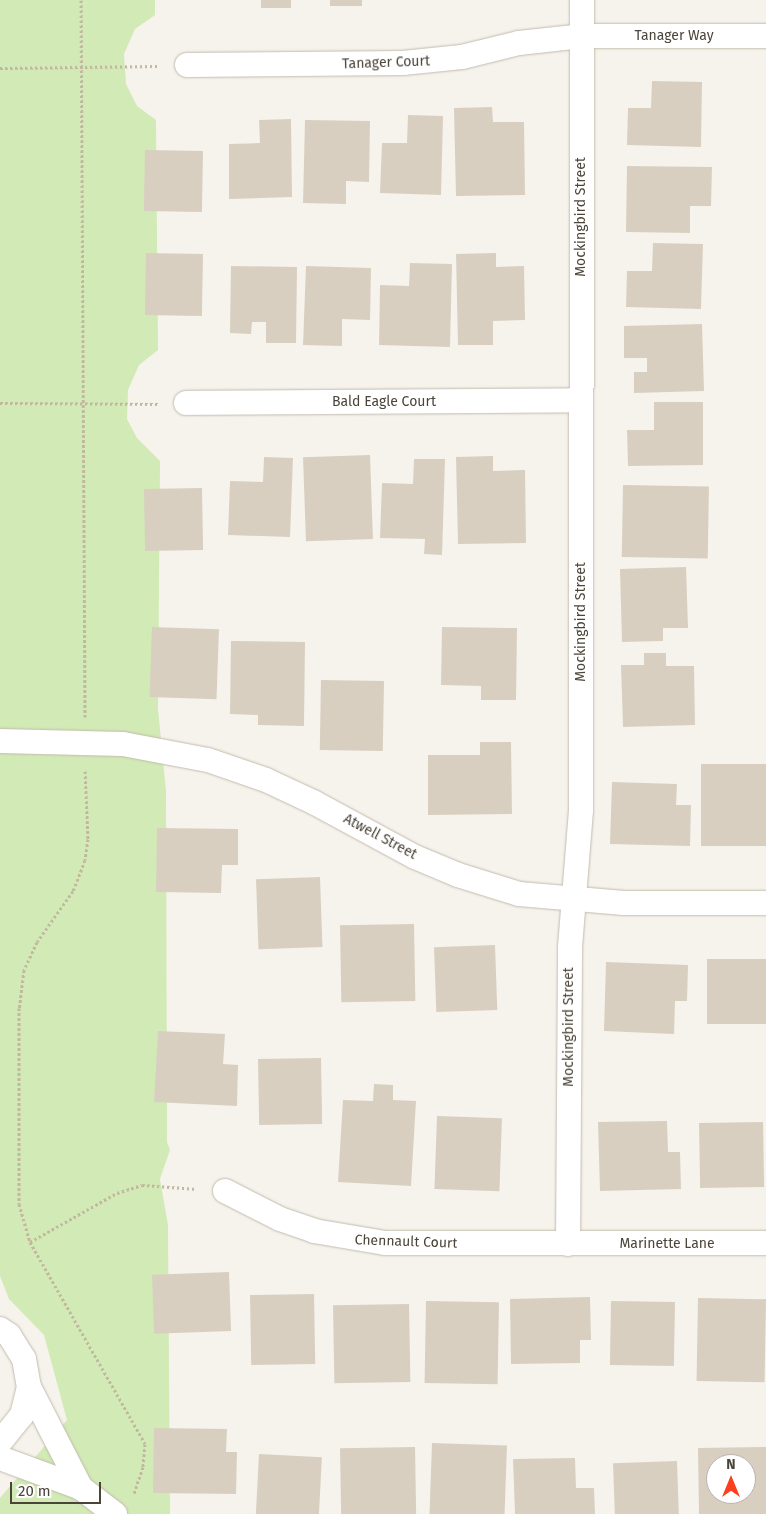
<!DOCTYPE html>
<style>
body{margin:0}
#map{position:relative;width:766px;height:1514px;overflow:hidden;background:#f6f3ec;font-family:"Fira Sans",sans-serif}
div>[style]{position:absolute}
.green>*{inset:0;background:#d2eab5}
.building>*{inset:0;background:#d8cfc1;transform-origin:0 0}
.path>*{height:3px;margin-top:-1.5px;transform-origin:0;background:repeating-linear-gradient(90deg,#c4b79f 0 2.5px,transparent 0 5px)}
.roads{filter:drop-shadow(0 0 1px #c2bbae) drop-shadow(0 0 1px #c2bbae)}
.minor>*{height:24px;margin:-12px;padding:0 12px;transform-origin:12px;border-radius:12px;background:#fff}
span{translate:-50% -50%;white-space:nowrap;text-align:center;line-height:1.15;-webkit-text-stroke:4px #fff;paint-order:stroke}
.street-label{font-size:14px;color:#4b4439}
.north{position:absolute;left:706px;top:1454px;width:50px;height:50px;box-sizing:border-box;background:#fff;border:1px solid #b7b4b0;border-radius:50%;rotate:0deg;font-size:14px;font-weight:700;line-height:20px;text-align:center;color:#4b4439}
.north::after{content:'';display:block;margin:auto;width:18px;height:22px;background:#fc3f1d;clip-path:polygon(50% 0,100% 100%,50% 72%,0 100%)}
.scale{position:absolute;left:10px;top:1482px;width:91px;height:22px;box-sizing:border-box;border:2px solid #4b4439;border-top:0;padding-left:6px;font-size:15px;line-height:18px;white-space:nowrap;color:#4b4439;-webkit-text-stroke:4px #fff;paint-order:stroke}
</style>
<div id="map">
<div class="green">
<div style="clip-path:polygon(0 0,155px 0,155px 15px,135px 29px,124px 54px,126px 84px,137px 106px,156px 120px,158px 350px,139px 365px,128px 390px,127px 419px,137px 438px,160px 461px,158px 709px,166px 791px,167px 1142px,170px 1150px,160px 1179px,168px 1225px,170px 1514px,0 1514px,0 1498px,67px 1420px,44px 1335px,9px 1299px,0 1276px)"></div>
</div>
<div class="building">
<div style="left:261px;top:0;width:30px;height:8px"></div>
<div style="left:330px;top:0;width:32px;height:6px"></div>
<div style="clip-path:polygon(652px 81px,702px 82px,701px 147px,627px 145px,628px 108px,651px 108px)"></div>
<div style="clip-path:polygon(492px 107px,493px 122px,524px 122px,525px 195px,456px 196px,454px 108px)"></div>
<div style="clip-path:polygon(408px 115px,443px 116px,441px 195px,380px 193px,382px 143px,407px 143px)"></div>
<div style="clip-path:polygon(291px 119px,292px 197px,229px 199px,229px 144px,260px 143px,259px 120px)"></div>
<div style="clip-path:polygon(305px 120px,370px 121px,369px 182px,346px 181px,346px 204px,303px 203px)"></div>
<div style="left:145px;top:150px;width:58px;height:61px;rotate:1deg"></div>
<div style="clip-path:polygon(627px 166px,712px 167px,711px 206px,690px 206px,690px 233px,626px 232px)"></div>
<div style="clip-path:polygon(653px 243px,703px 244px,701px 309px,626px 307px,627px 271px,652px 271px)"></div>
<div style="left:146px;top:253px;width:57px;height:62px;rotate:1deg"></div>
<div style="clip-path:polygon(496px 253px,496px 267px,524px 266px,525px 320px,493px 321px,493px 345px,458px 345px,456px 254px)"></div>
<div style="clip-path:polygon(410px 263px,452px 264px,450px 347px,379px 345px,380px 285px,409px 286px)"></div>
<div style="clip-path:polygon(231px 266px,297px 267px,296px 343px,266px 343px,266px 322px,252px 322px,251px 334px,230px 333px)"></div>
<div style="clip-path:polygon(306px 266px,371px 268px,370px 320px,342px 319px,342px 346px,303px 345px)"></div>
<div style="clip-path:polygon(702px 324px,704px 391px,634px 393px,634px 372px,647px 372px,647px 358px,624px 358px,624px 326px)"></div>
<div style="clip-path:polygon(654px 402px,703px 402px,703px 465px,628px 466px,627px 430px,654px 430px)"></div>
<div style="left:370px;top:455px;width:84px;height:67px;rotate:88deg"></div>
<div style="clip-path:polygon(493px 456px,493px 471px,525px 470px,526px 543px,458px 544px,456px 457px)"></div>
<div style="clip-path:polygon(264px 457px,293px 458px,290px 537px,228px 535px,230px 481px,263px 482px)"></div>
<div style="clip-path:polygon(414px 459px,445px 459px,442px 555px,424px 554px,425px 539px,380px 538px,382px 483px,413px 484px)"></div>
<div style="left:623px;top:485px;width:86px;height:72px;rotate:1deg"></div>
<div style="left:202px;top:488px;width:62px;height:58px;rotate:89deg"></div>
<div style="clip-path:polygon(686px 567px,688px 628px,663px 628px,663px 641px,622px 642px,620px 569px)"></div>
<div style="left:152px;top:627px;width:67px;height:70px;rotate:2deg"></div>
<div style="clip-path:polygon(442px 627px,517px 628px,516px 700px,481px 700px,481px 686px,441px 685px)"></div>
<div style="clip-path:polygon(231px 641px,305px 642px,304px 726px,258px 725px,258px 715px,230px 714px)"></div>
<div style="clip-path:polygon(644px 653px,666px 653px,666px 666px,694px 666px,695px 725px,623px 727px,621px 665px,644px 665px)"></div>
<div style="left:321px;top:680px;width:63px;height:70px;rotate:1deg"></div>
<div style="clip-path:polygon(480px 742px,511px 742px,512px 814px,428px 815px,428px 755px,480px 755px)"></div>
<div style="left:766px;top:764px;width:82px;height:65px;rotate:90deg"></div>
<div style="clip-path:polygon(612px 782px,677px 784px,676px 805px,691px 805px,690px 846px,610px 844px)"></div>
<div style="clip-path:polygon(157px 828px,238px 829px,238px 865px,222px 865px,221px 893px,156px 892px)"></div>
<div style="left:320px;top:877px;width:70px;height:64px;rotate:88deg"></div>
<div style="left:414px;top:924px;width:77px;height:74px;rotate:89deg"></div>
<div style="left:495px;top:945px;width:65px;height:61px;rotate:88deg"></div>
<div style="left:766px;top:959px;width:65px;height:59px;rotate:90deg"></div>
<div style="clip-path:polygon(606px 962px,688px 965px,687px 1001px,675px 1001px,674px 1034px,604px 1031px)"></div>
<div style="clip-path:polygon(158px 1031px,225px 1034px,223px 1064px,238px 1065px,237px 1106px,154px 1102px)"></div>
<div style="left:321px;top:1058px;width:66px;height:63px;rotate:89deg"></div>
<div style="clip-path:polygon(374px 1084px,393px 1085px,393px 1100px,416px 1101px,411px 1186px,338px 1182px,343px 1100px,373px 1101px)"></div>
<div style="left:437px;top:1116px;width:65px;height:73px;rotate:2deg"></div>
<div style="clip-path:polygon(667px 1121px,668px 1152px,680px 1152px,681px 1189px,600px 1191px,598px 1122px)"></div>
<div style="left:763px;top:1122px;width:65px;height:64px;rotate:89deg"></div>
<div style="left:229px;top:1272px;width:59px;height:77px;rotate:88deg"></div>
<div style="left:314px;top:1294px;width:70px;height:64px;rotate:89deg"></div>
<div style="clip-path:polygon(590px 1297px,591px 1340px,580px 1340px,580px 1363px,511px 1364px,510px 1299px)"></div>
<div style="left:698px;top:1298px;width:68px;height:83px;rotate:1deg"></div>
<div style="left:426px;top:1301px;width:73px;height:82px;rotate:1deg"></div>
<div style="left:611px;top:1301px;width:64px;height:64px;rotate:1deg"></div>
<div style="left:409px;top:1304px;width:78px;height:76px;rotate:89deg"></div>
<div style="clip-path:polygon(154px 1428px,227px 1429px,226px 1452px,237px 1452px,236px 1494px,153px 1493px)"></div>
<div style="left:432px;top:1443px;width:75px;height:71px;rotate:2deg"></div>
<div style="left:415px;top:1447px;width:67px;height:75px;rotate:89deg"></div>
<div style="clip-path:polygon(evenodd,766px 1447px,766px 1514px,699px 1514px,698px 1448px,766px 1447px,716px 1464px,746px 1464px,746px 1494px,716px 1494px,716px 1464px)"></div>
<div style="left:259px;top:1454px;width:63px;height:60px;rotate:3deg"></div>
<div style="clip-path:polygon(575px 1458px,576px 1488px,594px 1488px,595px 1514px,515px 1514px,513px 1459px)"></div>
<div style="left:677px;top:1461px;width:53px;height:64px;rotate:88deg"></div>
</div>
<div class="path">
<div style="left:81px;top:0;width:717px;rotate:89.68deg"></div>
<div style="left:0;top:68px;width:159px;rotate:-0.7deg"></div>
<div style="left:0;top:403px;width:159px;rotate:0.4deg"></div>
<div style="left:85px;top:771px;width:68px;rotate:87.5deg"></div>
<div style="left:88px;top:839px;width:21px;rotate:98deg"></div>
<div style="left:85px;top:860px;width:33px;rotate:111deg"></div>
<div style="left:73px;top:891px;width:62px;rotate:125.2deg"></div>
<div style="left:37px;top:942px;width:31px;rotate:115deg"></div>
<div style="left:24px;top:970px;width:38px;rotate:97deg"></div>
<div style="left:19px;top:1008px;width:196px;rotate:90deg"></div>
<div style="left:19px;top:1204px;width:40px;rotate:74deg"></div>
<div style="left:30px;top:1242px;width:232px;rotate:60.3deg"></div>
<div style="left:145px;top:1444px;width:23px;rotate:95deg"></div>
<div style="left:143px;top:1467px;width:28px;rotate:109deg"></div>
<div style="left:30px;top:1242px;width:100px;rotate:-29.4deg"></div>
<div style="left:117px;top:1193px;width:26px;rotate:-18deg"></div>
<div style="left:142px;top:1185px;width:55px;rotate:4.2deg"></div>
</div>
<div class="roads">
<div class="minor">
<div style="left:187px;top:65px;width:216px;rotate:-0.5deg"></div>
<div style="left:403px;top:63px;width:59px;rotate:-5.8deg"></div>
<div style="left:462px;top:57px;width:59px;rotate:-13.8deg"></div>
<div style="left:519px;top:43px;width:63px;rotate:-6.3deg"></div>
<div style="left:582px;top:36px;width:184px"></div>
<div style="left:186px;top:403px;width:395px;rotate:-0.4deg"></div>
<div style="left:0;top:741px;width:123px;rotate:1.4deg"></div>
<div style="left:123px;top:744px;width:86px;rotate:10.7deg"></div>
<div style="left:208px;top:760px;width:61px;rotate:19deg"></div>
<div style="left:266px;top:780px;width:54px;rotate:25.1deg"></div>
<div style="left:315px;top:803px;width:114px;rotate:28.4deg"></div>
<div style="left:415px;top:857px;width:47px;rotate:22.7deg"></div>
<div style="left:458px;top:875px;width:64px;rotate:17.3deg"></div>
<div style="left:519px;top:894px;width:105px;rotate:4.9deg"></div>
<div style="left:624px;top:903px;width:142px"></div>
<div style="left:225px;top:1191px;width:62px;rotate:27deg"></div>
<div style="left:280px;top:1219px;width:36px;rotate:19deg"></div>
<div style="left:314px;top:1231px;width:72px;rotate:9.6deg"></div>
<div style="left:385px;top:1243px;width:381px"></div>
<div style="left:568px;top:1244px;width:297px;rotate:-89.6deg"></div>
<div style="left:570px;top:947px;width:137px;rotate:-85.4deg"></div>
<div style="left:581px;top:810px;width:810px;rotate:-89.93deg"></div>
<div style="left:0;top:1329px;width:11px;rotate:34deg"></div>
<div style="left:9px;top:1335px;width:28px;rotate:58deg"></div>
<div style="left:24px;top:1359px;width:28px;rotate:80deg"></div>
<div style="left:29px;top:1387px;width:29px;rotate:104deg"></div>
<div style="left:22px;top:1415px;width:35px;rotate:129deg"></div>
<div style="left:29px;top:1387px;width:114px;rotate:62.8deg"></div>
<div style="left:0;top:1458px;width:86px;rotate:20.3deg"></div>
<div style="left:81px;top:1488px;width:43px;rotate:37.4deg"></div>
</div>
</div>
<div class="street-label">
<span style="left:674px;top:36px">Tanager Way</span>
<span style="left:386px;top:63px;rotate:-2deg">Tanager Court</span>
<span style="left:581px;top:217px;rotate:-90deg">Mockingbird Street</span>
<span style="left:384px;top:402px">Bald Eagle Court</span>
<span style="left:581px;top:622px;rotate:-90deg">Mockingbird Street</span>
<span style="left:380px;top:837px;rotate:28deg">Atwell Street</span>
<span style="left:569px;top:1027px;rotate:-90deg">Mockingbird Street</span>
<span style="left:406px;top:1242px;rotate:2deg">Chennault Court</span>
<span style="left:667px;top:1244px">Marinette Lane</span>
</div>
<div class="north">N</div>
<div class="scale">20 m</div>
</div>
